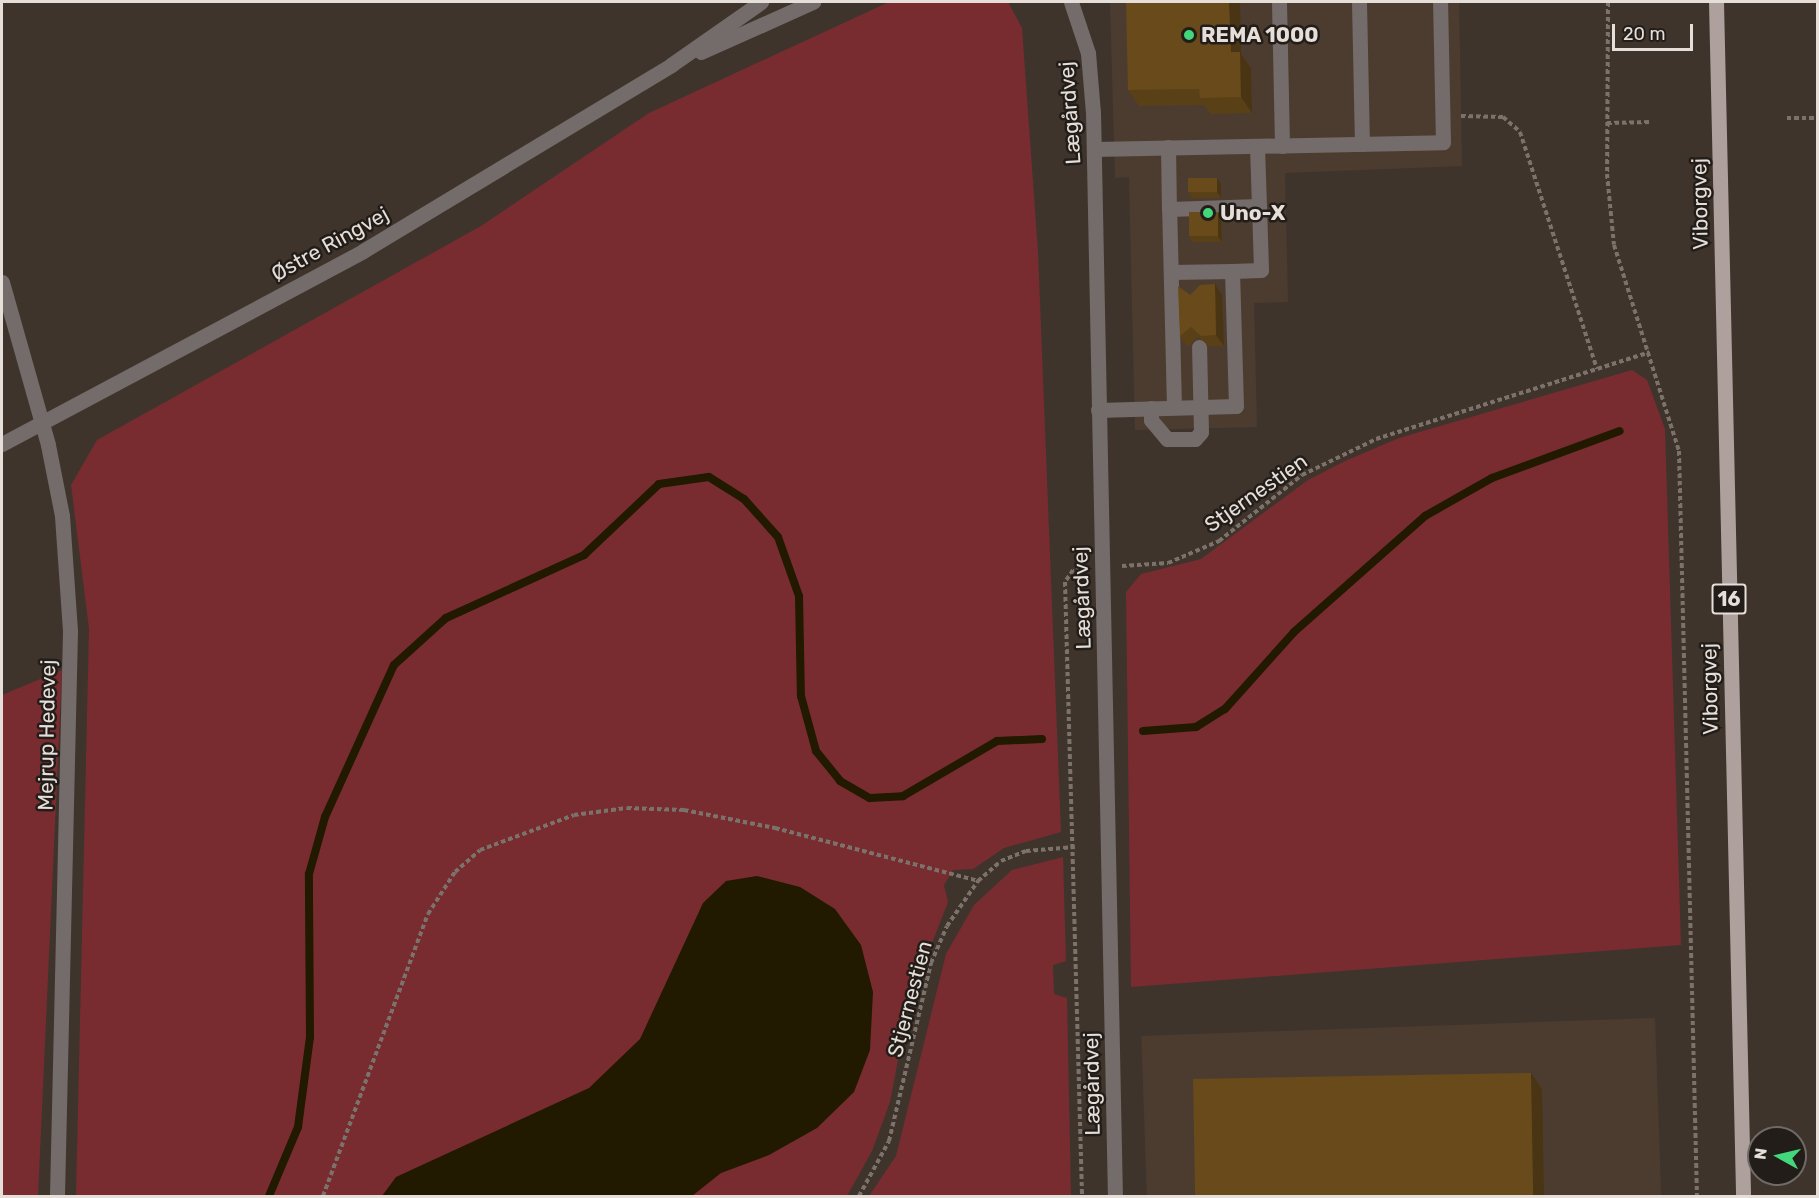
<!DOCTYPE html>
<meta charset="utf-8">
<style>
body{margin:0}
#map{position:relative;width:1819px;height:1198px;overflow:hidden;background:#3f342c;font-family:Rubik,sans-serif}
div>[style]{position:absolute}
.built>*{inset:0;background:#4c3c30;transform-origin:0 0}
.green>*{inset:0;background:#782c30}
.water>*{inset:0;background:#211900}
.stream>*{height:8px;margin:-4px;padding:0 4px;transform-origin:4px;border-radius:4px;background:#211900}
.path>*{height:4px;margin-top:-2px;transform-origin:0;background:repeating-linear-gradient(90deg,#7b726b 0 4.5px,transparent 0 7.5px)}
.minor>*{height:15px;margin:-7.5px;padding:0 7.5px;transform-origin:7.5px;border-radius:7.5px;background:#736c6a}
.major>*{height:15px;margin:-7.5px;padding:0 7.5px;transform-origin:7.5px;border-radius:7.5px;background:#aea09c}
.wall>*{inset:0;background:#594017}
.shaded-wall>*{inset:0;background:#493413}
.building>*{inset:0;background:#684a1b;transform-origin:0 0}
.dots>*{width:16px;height:16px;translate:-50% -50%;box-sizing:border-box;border:3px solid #221d19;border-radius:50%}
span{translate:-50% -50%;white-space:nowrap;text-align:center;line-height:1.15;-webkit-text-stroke:5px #221d19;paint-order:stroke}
.shield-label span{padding:2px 4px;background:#221d19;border:2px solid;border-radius:4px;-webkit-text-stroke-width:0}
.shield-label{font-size:20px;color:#e5ded9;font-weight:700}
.poi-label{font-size:21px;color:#e5ded9;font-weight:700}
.left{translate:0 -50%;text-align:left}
.street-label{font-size:21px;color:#e5ded9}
.frame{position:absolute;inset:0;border:3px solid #e5ded9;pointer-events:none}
.north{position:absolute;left:1747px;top:1126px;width:60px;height:60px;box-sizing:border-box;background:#221d19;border:2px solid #706a66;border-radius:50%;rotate:278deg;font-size:16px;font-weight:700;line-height:24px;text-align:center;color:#e5ded9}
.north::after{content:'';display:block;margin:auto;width:21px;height:27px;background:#43d77b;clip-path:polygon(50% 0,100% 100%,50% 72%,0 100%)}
.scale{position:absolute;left:1612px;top:24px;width:81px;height:27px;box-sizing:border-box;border:3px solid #e5ded9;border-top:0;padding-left:8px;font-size:18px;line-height:21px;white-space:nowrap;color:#e5ded9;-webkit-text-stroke:4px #221d19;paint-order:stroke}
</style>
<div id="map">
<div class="built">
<div style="clip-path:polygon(1110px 2px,1459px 2px,1462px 166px,1285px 173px,1288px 302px,1254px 303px,1257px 427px,1135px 430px,1129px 177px,1115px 178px)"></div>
<div style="left:1655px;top:1018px;width:178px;height:514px;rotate:88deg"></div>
</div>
<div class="green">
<div style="clip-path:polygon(889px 2px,1008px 2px,1022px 28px,1038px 252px,1061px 832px,1004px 848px,973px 869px,953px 870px,944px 885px,948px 902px,909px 1002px,890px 1102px,872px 1151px,847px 1196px,76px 1196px,89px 629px,71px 485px,97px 440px,481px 226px,649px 113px)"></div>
<div style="clip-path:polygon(1632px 370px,1647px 380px,1665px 429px,1681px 945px,1131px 987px,1126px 592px,1141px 574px,1201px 559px,1308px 480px,1345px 461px,1399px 438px)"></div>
<div style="clip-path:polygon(62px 670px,38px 1196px,2px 1196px,2px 695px)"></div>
<div style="clip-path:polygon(1063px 857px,1066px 961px,1053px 965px,1054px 994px,1067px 998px,1071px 1196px,869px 1196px,896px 1156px,946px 954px,974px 905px,1012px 870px)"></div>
</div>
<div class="water">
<div style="clip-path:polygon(757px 876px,800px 887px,835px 909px,861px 945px,873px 992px,870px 1050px,854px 1092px,817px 1128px,769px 1155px,721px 1173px,692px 1196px,382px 1196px,396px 1177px,589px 1088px,640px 1039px,703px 903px,726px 881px)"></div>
</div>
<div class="stream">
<div style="left:1143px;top:731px;width:53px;rotate:-4.3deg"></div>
<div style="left:1196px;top:727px;width:34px;rotate:-32deg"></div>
<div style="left:1225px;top:709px;width:103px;rotate:-48.1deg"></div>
<div style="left:1294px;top:632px;width:175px;rotate:-41.5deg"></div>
<div style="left:1425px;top:516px;width:77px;rotate:-29.6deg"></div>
<div style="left:1492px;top:478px;width:136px;rotate:-20.2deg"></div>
<div style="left:269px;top:1196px;width:75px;rotate:-67.2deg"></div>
<div style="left:298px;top:1127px;width:91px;rotate:-82.4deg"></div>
<div style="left:310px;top:1037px;width:163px;rotate:-90.4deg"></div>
<div style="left:309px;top:874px;width:59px;rotate:-74.3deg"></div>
<div style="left:325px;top:817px;width:167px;rotate:-65.6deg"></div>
<div style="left:394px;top:665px;width:70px;rotate:-42.1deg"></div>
<div style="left:446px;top:618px;width:152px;rotate:-24.5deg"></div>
<div style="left:584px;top:555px;width:103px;rotate:-43.4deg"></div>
<div style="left:659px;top:484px;width:50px;rotate:-8deg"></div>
<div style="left:709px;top:477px;width:41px;rotate:32.2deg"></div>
<div style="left:744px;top:499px;width:51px;rotate:48.2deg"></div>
<div style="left:778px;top:537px;width:63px;rotate:70.4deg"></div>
<div style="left:799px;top:596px;width:100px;rotate:88.9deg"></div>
<div style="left:801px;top:696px;width:57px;rotate:74.7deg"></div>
<div style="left:816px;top:751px;width:38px;rotate:51deg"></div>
<div style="left:840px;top:781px;width:34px;rotate:30deg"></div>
<div style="left:870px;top:798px;width:33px;rotate:-3deg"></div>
<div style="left:903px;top:796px;width:109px;rotate:-30.3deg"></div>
<div style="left:997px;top:741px;width:45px;rotate:-2.5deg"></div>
</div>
<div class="path">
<div style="left:1608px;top:2px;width:172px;rotate:90.3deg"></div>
<div style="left:1607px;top:174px;width:71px;rotate:84.4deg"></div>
<div style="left:1614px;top:245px;width:216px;rotate:72.5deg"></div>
<div style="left:1679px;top:451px;width:745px;rotate:88.62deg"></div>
<div style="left:1461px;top:116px;width:42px;rotate:1.4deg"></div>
<div style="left:1503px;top:117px;width:23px;rotate:41deg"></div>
<div style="left:1520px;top:132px;width:249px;rotate:72deg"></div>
<div style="left:1787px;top:118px;width:31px"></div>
<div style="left:1607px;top:123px;width:45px;rotate:-1.3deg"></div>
<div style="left:1122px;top:566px;width:46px;rotate:-3.7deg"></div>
<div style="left:1168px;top:563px;width:56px;rotate:-23.3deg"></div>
<div style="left:1219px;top:541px;width:106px;rotate:-38.5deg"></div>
<div style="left:1302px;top:475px;width:82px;rotate:-25.9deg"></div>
<div style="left:1376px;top:439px;width:287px;rotate:-17.6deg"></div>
<div style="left:1081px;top:569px;width:8px;rotate:173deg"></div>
<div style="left:1073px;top:570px;width:14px;rotate:124deg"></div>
<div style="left:1065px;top:582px;width:614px;rotate:88.41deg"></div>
<div style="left:323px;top:1196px;width:301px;rotate:-69.6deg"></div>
<div style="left:428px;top:914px;width:50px;rotate:-57.3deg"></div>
<div style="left:455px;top:872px;width:33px;rotate:-41deg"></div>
<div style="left:480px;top:850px;width:100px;rotate:-20.4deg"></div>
<div style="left:574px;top:815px;width:53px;rotate:-7.5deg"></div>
<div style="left:627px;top:808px;width:57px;rotate:2deg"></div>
<div style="left:684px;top:810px;width:93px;rotate:11.2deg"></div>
<div style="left:775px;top:828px;width:210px;rotate:14.6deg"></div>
<div style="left:859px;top:1196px;width:63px;rotate:-61.4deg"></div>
<div style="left:889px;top:1141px;width:183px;rotate:-76.7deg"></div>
<div style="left:931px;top:963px;width:40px;rotate:-66.6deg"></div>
<div style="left:947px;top:926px;width:55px;rotate:-55.4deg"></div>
<div style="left:978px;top:881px;width:30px;rotate:-41deg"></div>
<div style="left:1001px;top:861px;width:27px;rotate:-22deg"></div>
<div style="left:1026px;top:851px;width:49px;rotate:-4.7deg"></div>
</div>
<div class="minor">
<div style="left:1071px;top:2px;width:54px;rotate:71.6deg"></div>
<div style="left:1088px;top:53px;width:59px;rotate:85.2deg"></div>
<div style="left:1093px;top:112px;width:1084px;rotate:88.84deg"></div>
<div style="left:1279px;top:2px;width:144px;rotate:88.8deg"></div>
<div style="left:1359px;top:2px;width:142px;rotate:88.8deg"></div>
<div style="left:701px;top:52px;width:123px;rotate:-24.1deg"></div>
<div style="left:1257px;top:146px;width:60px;rotate:88.1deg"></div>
<div style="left:1168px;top:147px;width:62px;rotate:89.1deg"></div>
<div style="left:1094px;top:149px;width:349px;rotate:-1.1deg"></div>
<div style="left:1443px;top:142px;width:140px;rotate:-91.2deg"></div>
<div style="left:2px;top:282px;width:169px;rotate:74.2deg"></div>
<div style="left:48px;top:445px;width:72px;rotate:78.8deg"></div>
<div style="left:62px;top:516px;width:115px;rotate:86deg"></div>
<div style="left:70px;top:631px;width:565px;rotate:91.32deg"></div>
<div style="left:1174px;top:407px;width:198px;rotate:-91.4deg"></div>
<div style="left:1169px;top:209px;width:90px;rotate:-1.9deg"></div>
<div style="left:1259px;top:206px;width:64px;rotate:88.2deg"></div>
<div style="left:1261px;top:270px;width:29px;rotate:178deg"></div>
<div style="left:1151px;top:408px;width:12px;rotate:90deg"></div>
<div style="left:1151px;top:420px;width:25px;rotate:50deg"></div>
<div style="left:1167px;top:439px;width:28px"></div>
<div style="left:1195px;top:439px;width:9px;rotate:-49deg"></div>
<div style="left:1201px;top:432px;width:85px;rotate:-91.3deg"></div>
<div style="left:1098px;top:410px;width:138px;rotate:-1.7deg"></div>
<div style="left:1236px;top:406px;width:135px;rotate:-91.7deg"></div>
<div style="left:1232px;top:271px;width:61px;rotate:179.1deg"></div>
<div style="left:2px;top:444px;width:409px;rotate:-28.1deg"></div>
<div style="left:363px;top:251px;width:360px;rotate:-31.1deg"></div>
<div style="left:671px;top:65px;width:110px;rotate:-35deg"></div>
</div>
<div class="major">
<div style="left:1716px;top:2px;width:1194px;rotate:88.7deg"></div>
</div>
<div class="wall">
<div style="clip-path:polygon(1241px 54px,1251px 68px,1252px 113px,1211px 114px,1204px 105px,1139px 106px,1128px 90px)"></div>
<div style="clip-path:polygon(1217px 178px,1221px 184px,1221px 198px,1192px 198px,1188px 193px)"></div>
<div style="clip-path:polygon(1218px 212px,1221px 217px,1222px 242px,1193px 242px,1189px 237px)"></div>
<div style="clip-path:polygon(1190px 295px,1222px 295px,1224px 346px,1209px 346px,1198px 337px,1187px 347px,1180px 336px)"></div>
</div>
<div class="shaded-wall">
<div style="clip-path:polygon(1229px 2px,1240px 2px,1241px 54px,1251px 68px,1252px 113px,1241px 97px,1231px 52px)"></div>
<div style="clip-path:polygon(1217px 178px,1221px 184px,1221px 198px,1217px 192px)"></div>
<div style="clip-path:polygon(1218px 212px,1221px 217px,1222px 242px,1218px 236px)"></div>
<div style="clip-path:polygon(1215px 284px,1222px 295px,1224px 346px,1216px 335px)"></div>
<div style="clip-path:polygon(1531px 1073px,1542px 1089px,1544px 1197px,1533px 1197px)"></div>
</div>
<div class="building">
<div style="clip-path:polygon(1126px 2px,1229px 2px,1231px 52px,1240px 52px,1241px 97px,1200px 98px,1199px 89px,1128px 90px)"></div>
<div style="left:1217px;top:178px;width:14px;height:29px;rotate:90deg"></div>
<div style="left:1218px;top:212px;width:24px;height:29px;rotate:90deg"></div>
<div style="clip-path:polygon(1215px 284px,1216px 335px,1201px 336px,1191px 327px,1180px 336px,1178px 286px,1190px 295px,1200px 285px)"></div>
<div style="left:1531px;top:1073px;width:124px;height:338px;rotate:89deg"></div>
</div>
<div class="dots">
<div style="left:1189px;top:35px;background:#43d77b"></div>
<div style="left:1208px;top:213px;background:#43d77b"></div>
</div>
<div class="shield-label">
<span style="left:1729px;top:599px">16</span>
</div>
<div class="poi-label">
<span class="left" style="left:1201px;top:35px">REMA 1000</span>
<span class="left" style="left:1220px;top:213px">Uno-X</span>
</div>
<div class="street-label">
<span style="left:1070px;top:113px;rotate:-94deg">Lægårdvej</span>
<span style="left:1700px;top:204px;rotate:-91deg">Viborgvej</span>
<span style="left:330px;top:244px;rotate:-29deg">Østre Ringvej</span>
<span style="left:1256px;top:493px;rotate:-35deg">Stjernestien</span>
<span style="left:1082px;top:598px;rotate:-92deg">Lægårdvej</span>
<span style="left:1710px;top:689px;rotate:-91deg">Viborgvej</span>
<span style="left:47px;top:735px;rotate:-89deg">Mejrup Hedevej</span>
<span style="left:910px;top:999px;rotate:-75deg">Stjernestien</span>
<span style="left:1092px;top:1084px;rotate:-91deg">Lægårdvej</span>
</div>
<div class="frame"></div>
<div class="north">N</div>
<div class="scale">20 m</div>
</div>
